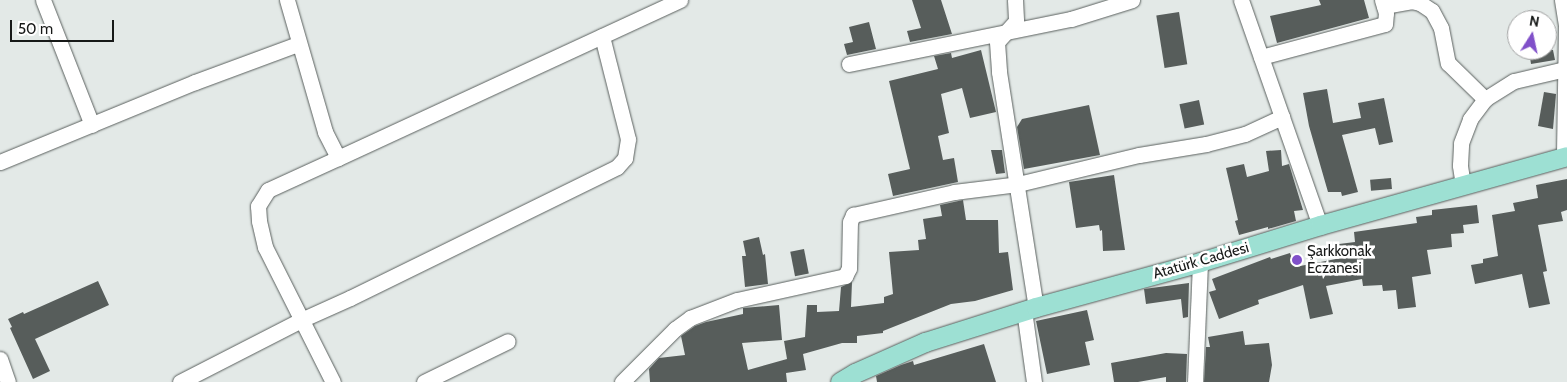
<!DOCTYPE html>
<meta charset="utf-8">
<style>
body{margin:0}
#map{position:relative;width:1567px;height:382px;overflow:hidden;background:#e3e9e7;font-family:Cabin,sans-serif}
div>[style]{position:absolute}
.building>*{inset:0;background:#575d5b;transform-origin:0 0}
.roads{filter:drop-shadow(0 0 1px #5a605e) drop-shadow(0 0 1px #5a605e)}
.minor>*{height:15px;margin:-7.5px;padding:0 7.5px;transform-origin:7.5px;border-radius:7.5px;background:#fff}
.major>*{height:19px;margin:-9.5px;padding:0 9.5px;transform-origin:9.5px;border-radius:9.5px;background:#9de0d3}
.dots>*{width:14px;height:14px;translate:-50% -50%;box-sizing:border-box;border:2px solid #fff;border-radius:50%}
span{translate:-50% -50%;white-space:nowrap;text-align:center;line-height:1.15;-webkit-text-stroke:5px #fff;paint-order:stroke}
.poi-label{font-size:15px;color:#171918}
.left{translate:0 -50%;text-align:left}
.street-label{font-size:15px;color:#171918}
.north{position:absolute;left:1507px;top:10px;width:50px;height:50px;box-sizing:border-box;background:#fff;border:1px solid #a2a3a3;border-radius:50%;rotate:10deg;font-size:14px;font-weight:700;line-height:20px;text-align:center;color:#171918}
.north::after{content:'';display:block;margin:auto;width:18px;height:22px;background:#8050c9;clip-path:polygon(50% 0,100% 100%,50% 72%,0 100%)}
.scale{position:absolute;left:10px;top:20px;width:104px;height:22px;box-sizing:border-box;border:2px solid #171918;border-top:0;padding-left:6px;font-size:15px;line-height:18px;white-space:nowrap;color:#171918;-webkit-text-stroke:4px #fff;paint-order:stroke}
</style>
<div id="map">
<div class="building">
<div style="clip-path:polygon(912px 0,941px 0,952px 34px,910px 42px,907px 31px,921px 28px)"></div>
<div style="clip-path:polygon(1319px 0,1364px 0,1369px 18px,1277px 43px,1270px 16px,1321px 5px)"></div>
<div style="left:1179px;top:12px;width:53px;height:23px;rotate:81deg"></div>
<div style="clip-path:polygon(869px 22px,876px 49px,847px 55px,844px 44px,853px 42px,849px 27px)"></div>
<div style="clip-path:polygon(981px 50px,996px 112px,970px 118px,962px 88px,941px 94px,949px 133px,938px 136px,943px 160px,954px 158px,958px 182px,893px 196px,888px 174px,910px 169px,889px 81px,938px 69px,934px 56px,951px 53px,952px 58px)"></div>
<div style="clip-path:polygon(1529px 50px,1553px 50px,1555px 60px,1531px 64px)"></div>
<div style="clip-path:polygon(1327px 89px,1333px 123px,1361px 118px,1358px 103px,1384px 98px,1393px 142px,1379px 145px,1375px 128px,1342px 135px,1358px 192px,1342px 196px,1341px 192px,1328px 192px,1309px 126px,1303px 93px)"></div>
<div style="clip-path:polygon(1544px 92px,1556px 94px,1553px 129px,1538px 126px)"></div>
<div style="left:1199px;top:100px;width:25px;height:20px;rotate:78deg"></div>
<div style="clip-path:polygon(1089px 105px,1100px 155px,1024px 169px,1017px 127px,1022px 119px)"></div>
<div style="clip-path:polygon(991px 150px,1002px 150px,1005px 173px,996px 174px)"></div>
<div style="clip-path:polygon(1281px 150px,1282px 166px,1289px 164px,1303px 210px,1294px 211px,1296px 221px,1268px 229px,1268px 227px,1239px 235px,1235px 221px,1238px 220px,1226px 168px,1244px 164px,1247px 177px,1269px 171px,1266px 151px)"></div>
<div style="clip-path:polygon(1114px 175px,1125px 250px,1103px 251px,1102px 230px,1100px 231px,1099px 225px,1076px 228px,1069px 182px)"></div>
<div style="left:1391px;top:178px;width:11px;height:21px;rotate:85deg"></div>
<div style="clip-path:polygon(1567px 179px,1567px 210px,1561px 212px,1563px 221px,1538px 225px,1547px 271px,1543px 272px,1550px 304px,1529px 308px,1522px 274px,1475px 284px,1471px 265px,1483px 263px,1483px 259px,1498px 256px,1492px 215px,1515px 211px,1513px 203px,1538px 198px,1536px 185px)"></div>
<div style="clip-path:polygon(963px 200px,966px 220px,998px 220px,999px 253px,1008px 252px,1013px 290px,975px 301px,951px 304px,883px 331px,883px 333px,857px 336px,857px 343px,842px 343px,803px 354px,806px 370px,786px 373px,787px 382px,650px 382px,649px 369px,659px 358px,685px 355px,681px 336px,695px 326px,706px 322px,743px 314px,743px 308px,779px 305px,782px 340px,742px 343px,748px 370px,787px 359px,784px 341px,805px 337px,807px 305px,817px 305px,817px 312px,839px 311px,841px 287px,852px 282px,851px 307px,884px 303px,884px 297px,893px 294px,889px 252px,919px 250px,918px 240px,926px 239px,923px 219px,942px 216px,940px 205px)"></div>
<div style="clip-path:polygon(1477px 205px,1479px 223px,1463px 225px,1464px 233px,1451px 234px,1452px 247px,1427px 250px,1431px 274px,1412px 277px,1416px 307px,1398px 309px,1396px 290px,1383px 291px,1382px 285px,1363px 286px,1362px 279px,1326px 286px,1333px 314px,1310px 319px,1303px 285px,1258px 300px,1259px 304px,1219px 319px,1209px 292px,1216px 290px,1212px 279px,1270px 257px,1271px 259px,1290px 253px,1295px 267px,1341px 258px,1339px 244px,1355px 242px,1354px 232px,1417px 223px,1416px 217px,1432px 215px,1432px 210px)"></div>
<div style="clip-path:polygon(759px 237px,763px 255px,765px 254px,768px 284px,745px 287px,742px 256px,746px 256px,743px 241px)"></div>
<div style="left:804px;top:249px;width:25px;height:14px;rotate:79deg"></div>
<div style="clip-path:polygon(98px 281px,109px 305px,35px 339px,50px 371px,33px 379px,10px 328px,12px 327px,8px 319px,23px 312px,24px 314px)"></div>
<div style="clip-path:polygon(1189px 283px,1188px 317px,1183px 318px,1181px 299px,1146px 304px,1144px 289px)"></div>
<div style="clip-path:polygon(1087px 310px,1094px 340px,1085px 342px,1090px 365px,1047px 374px,1036px 321px)"></div>
<div style="clip-path:polygon(1243px 331px,1245px 345px,1269px 343px,1272px 365px,1269px 382px,1204px 382px,1206px 347px,1210px 347px,1208px 337px)"></div>
<div style="clip-path:polygon(984px 344px,996px 382px,877px 382px,876px 376px,901px 365px,913px 361px,914px 365px)"></div>
<div style="clip-path:polygon(1166px 353px,1187px 354px,1186px 382px,1166px 382px,1166px 377px,1138px 382px,1114px 382px,1111px 363px)"></div>
</div>
<div class="roads">
<div class="minor">
<div style="left:43px;top:0;width:134px;rotate:68.6deg"></div>
<div style="left:287px;top:0;width:137px;rotate:73.9deg"></div>
<div style="left:325px;top:132px;width:29px;rotate:63deg"></div>
<div style="left:338px;top:158px;width:77px;rotate:155.4deg"></div>
<div style="left:268px;top:190px;width:19px;rotate:122deg"></div>
<div style="left:258px;top:206px;width:15px;rotate:86deg"></div>
<div style="left:259px;top:221px;width:27px;rotate:77deg"></div>
<div style="left:265px;top:247px;width:151px;rotate:63.3deg"></div>
<div style="left:1015px;top:0;width:21px;rotate:87deg"></div>
<div style="left:1016px;top:21px;width:28px;rotate:132deg"></div>
<div style="left:997px;top:42px;width:30px;rotate:86deg"></div>
<div style="left:999px;top:72px;width:238px;rotate:81.1deg"></div>
<div style="left:1241px;top:0;width:238px;rotate:70.7deg"></div>
<div style="left:1562px;top:0;width:26px;rotate:81deg"></div>
<div style="left:1566px;top:26px;width:132px;rotate:90.9deg"></div>
<div style="left:1384px;top:6px;width:27px;rotate:-10deg"></div>
<div style="left:1411px;top:1px;width:9px;rotate:13deg"></div>
<div style="left:1420px;top:3px;width:14px;rotate:34deg"></div>
<div style="left:1432px;top:11px;width:19px;rotate:62deg"></div>
<div style="left:1441px;top:28px;width:36px;rotate:79deg"></div>
<div style="left:1448px;top:63px;width:52px;rotate:44.2deg"></div>
<div style="left:1261px;top:57px;width:128px;rotate:-14.9deg"></div>
<div style="left:1385px;top:24px;width:11px;rotate:-85deg"></div>
<div style="left:1386px;top:13px;width:14px;rotate:-107deg"></div>
<div style="left:849px;top:64px;width:227px;rotate:-11.5deg"></div>
<div style="left:1071px;top:19px;width:64px;rotate:-17.3deg"></div>
<div style="left:338px;top:158px;width:377px;rotate:-24.8deg"></div>
<div style="left:0;top:162px;width:211px;rotate:-22.3deg"></div>
<div style="left:195px;top:82px;width:110px;rotate:-20.3deg"></div>
<div style="left:1463px;top:185px;width:20px;rotate:-99deg"></div>
<div style="left:1460px;top:165px;width:22px;rotate:-87deg"></div>
<div style="left:1461px;top:143px;width:26px;rotate:-69deg"></div>
<div style="left:1470px;top:119px;width:25px;rotate:-53deg"></div>
<div style="left:1485px;top:99px;width:34px;rotate:-32deg"></div>
<div style="left:1514px;top:81px;width:52px;rotate:-13.2deg"></div>
<div style="left:1024px;top:310px;width:73px;rotate:82.1deg"></div>
<div style="left:0;top:359px;width:24px;rotate:71deg"></div>
<div style="left:180px;top:382px;width:136px;rotate:-27.1deg"></div>
<div style="left:301px;top:320px;width:54px;rotate:-24.2deg"></div>
<div style="left:350px;top:298px;width:297px;rotate:-26.1deg"></div>
<div style="left:617px;top:167px;width:12px;rotate:-48deg"></div>
<div style="left:625px;top:158px;width:19px;rotate:-81deg"></div>
<div style="left:628px;top:139px;width:106px;rotate:-104.2deg"></div>
<div style="left:424px;top:382px;width:93px;rotate:-26deg"></div>
<div style="left:622px;top:382px;width:75px;rotate:-45deg"></div>
<div style="left:675px;top:329px;width:19px;rotate:-36deg"></div>
<div style="left:690px;top:318px;width:50px;rotate:-21deg"></div>
<div style="left:737px;top:300px;width:111px;rotate:-12.5deg"></div>
<div style="left:845px;top:276px;width:9px;rotate:-63deg"></div>
<div style="left:849px;top:268px;width:46px;rotate:-88.8deg"></div>
<div style="left:850px;top:222px;width:8px;rotate:-67deg"></div>
<div style="left:853px;top:215px;width:104px;rotate:-12.8deg"></div>
<div style="left:954px;top:192px;width:64px;rotate:-7.1deg"></div>
<div style="left:1018px;top:184px;width:124px;rotate:-13.5deg"></div>
<div style="left:1139px;top:155px;width:68px;rotate:-9.3deg"></div>
<div style="left:1206px;top:144px;width:40px;rotate:-14.4deg"></div>
<div style="left:1245px;top:134px;width:41px;rotate:-24.7deg"></div>
<div style="left:1195px;top:382px;width:120px;rotate:-87.6deg"></div>
</div>
<div class="major">
<div style="left:840px;top:382px;width:17px;rotate:-31deg"></div>
<div style="left:855px;top:373px;width:77px;rotate:-23.9deg"></div>
<div style="left:925px;top:342px;width:116px;rotate:-17.5deg"></div>
<div style="left:1036px;top:307px;width:170px;rotate:-15.3deg"></div>
<div style="left:1200px;top:262px;width:126px;rotate:-17.1deg"></div>
<div style="left:1320px;top:225px;width:256px;rotate:-15.6deg"></div>
</div>
</div>
<div class="dots">
<div style="left:1297px;top:260px;background:#8050c9"></div>
</div>
<div class="poi-label">
<span class="left" style="left:1307px;top:260px">Şarkkonak<br>Eczanesi</span>
</div>
<div class="street-label">
<span style="left:1201px;top:261px;rotate:-16deg">Atatürk Caddesi</span>
</div>
<div class="north">N</div>
<div class="scale">50 m</div>
</div>
